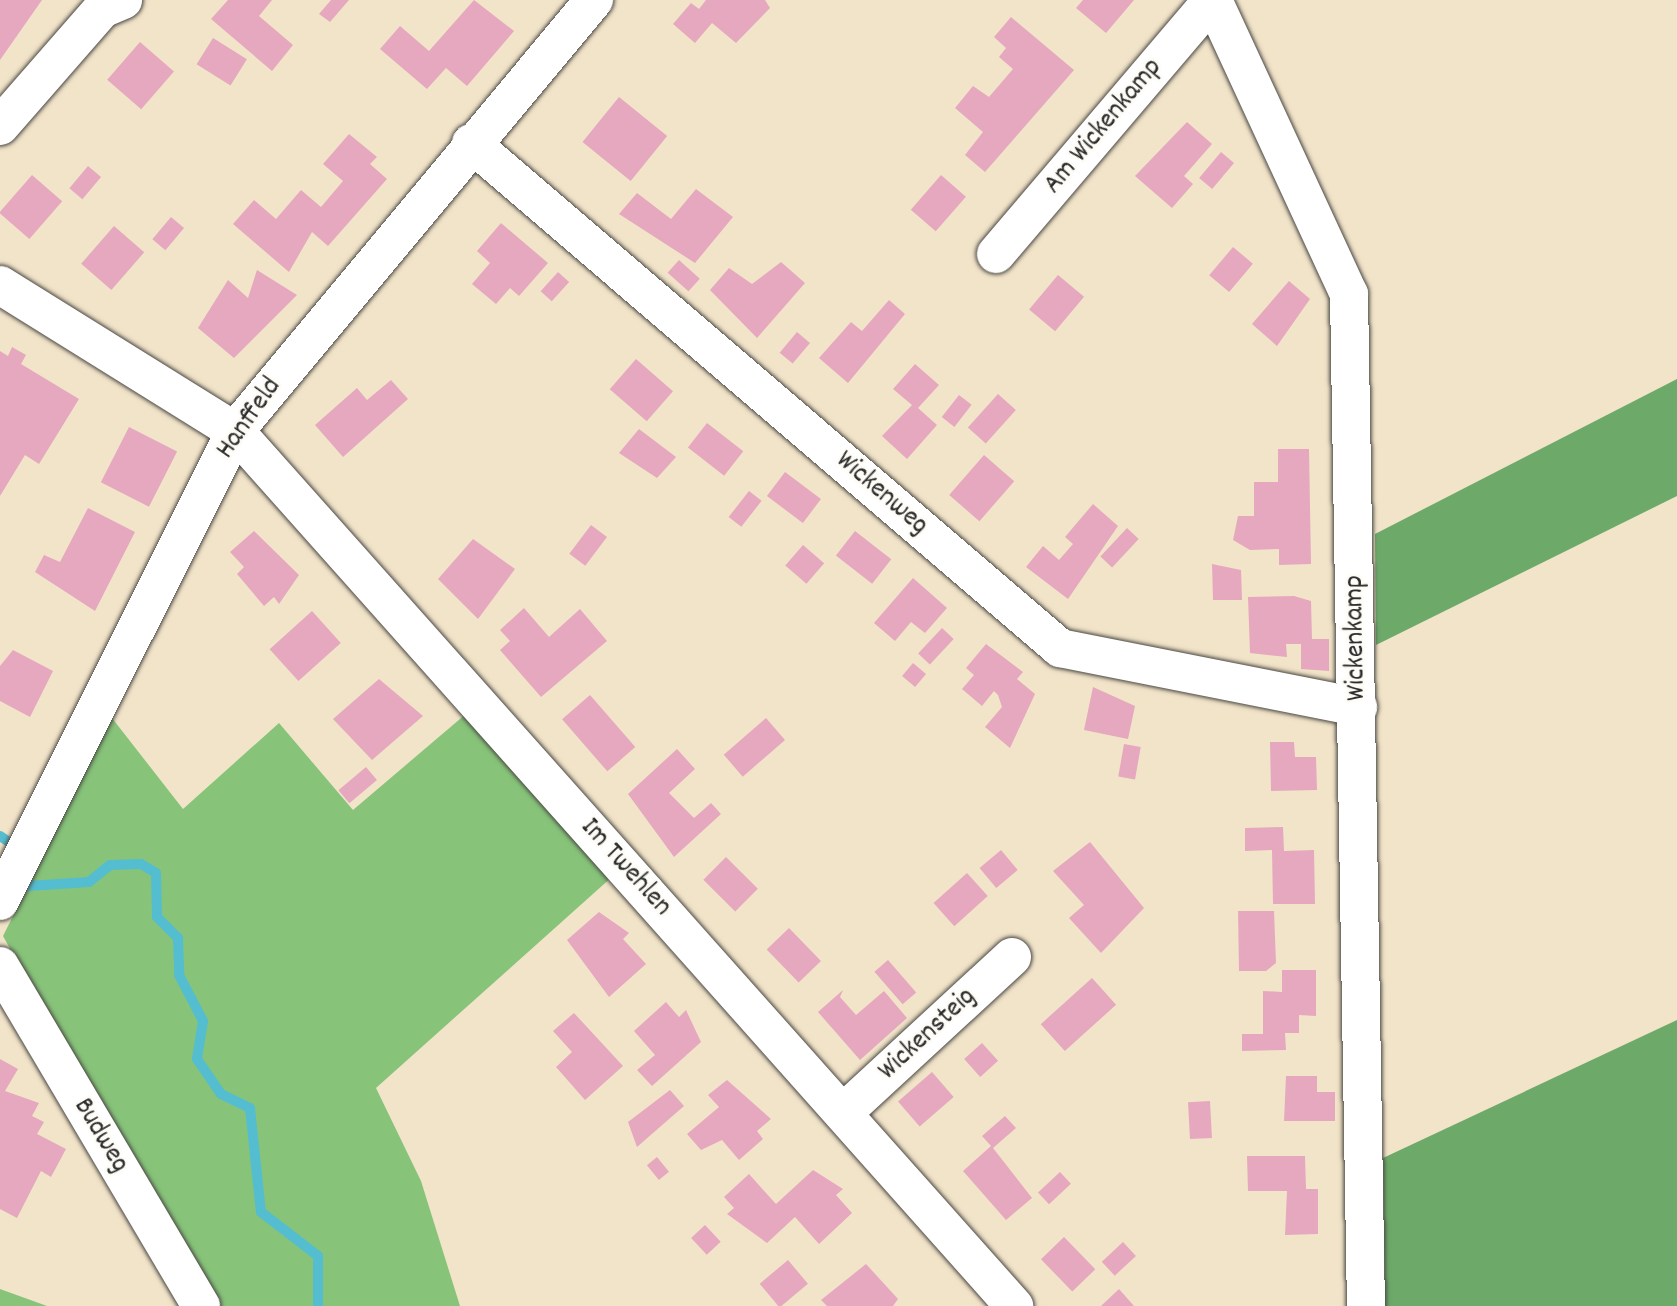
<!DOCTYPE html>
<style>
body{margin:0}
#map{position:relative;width:1677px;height:1306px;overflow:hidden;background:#f2e4c9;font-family:Dekko,sans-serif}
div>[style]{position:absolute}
.green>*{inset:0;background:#87c47a}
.forest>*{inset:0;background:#6daa6a}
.stream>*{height:10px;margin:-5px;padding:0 5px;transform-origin:5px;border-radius:5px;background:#54bdd0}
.building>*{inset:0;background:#e5a8bf;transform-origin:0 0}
.roads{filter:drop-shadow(0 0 2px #494743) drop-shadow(0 0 2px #494743)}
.street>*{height:38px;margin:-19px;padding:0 19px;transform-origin:19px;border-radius:19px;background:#fff}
span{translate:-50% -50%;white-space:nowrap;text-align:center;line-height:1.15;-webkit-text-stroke:6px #fdfcf7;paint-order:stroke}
.street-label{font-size:28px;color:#2b2b2b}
</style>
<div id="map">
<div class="green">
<div style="clip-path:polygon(467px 713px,613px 876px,376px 1088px,421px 1181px,460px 1306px,207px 1306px,3px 936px,112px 718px,183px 809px,279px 723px,353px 810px)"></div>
<div style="clip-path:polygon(0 1289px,47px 1306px,0 1306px)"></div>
</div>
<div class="forest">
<div style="clip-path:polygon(1677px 379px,1677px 496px,1376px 645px,1375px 534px)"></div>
<div style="clip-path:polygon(1677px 1020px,1677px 1306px,1385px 1306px,1383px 1158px)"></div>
</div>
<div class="stream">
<div style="left:0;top:836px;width:14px;rotate:34deg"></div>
<div style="left:28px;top:886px;width:61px;rotate:-3.8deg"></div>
<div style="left:89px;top:882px;width:27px;rotate:-39deg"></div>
<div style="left:110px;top:865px;width:31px;rotate:-2deg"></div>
<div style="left:141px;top:864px;width:17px;rotate:31deg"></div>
<div style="left:156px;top:873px;width:44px;rotate:88.7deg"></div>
<div style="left:157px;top:917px;width:30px;rotate:45deg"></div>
<div style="left:178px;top:938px;width:37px;rotate:88deg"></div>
<div style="left:179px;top:975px;width:52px;rotate:62.4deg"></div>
<div style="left:203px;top:1021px;width:38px;rotate:99deg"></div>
<div style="left:197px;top:1059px;width:42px;rotate:55.6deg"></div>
<div style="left:221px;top:1094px;width:32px;rotate:26deg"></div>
<div style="left:250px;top:1108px;width:105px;rotate:84deg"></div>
<div style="left:261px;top:1212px;width:72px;rotate:37.7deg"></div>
<div style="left:318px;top:1256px;width:50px;rotate:90deg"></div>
</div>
<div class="building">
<div style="clip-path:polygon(0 0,42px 0,0 60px)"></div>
<div style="clip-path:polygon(228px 0,272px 0,259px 16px,293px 45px,272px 71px,211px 19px)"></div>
<div style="clip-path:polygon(331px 0,349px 0,330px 22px,319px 14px)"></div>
<div style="clip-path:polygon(474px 0,514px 31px,467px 86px,446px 68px,427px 89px,380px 49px,400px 26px,429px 51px)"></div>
<div style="clip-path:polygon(706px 0,765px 0,770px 8px,736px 43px,712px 23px,695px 43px,673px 24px,691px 3px,699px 9px)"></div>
<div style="clip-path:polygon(1083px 0,1134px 0,1106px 33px,1076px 8px)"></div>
<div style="clip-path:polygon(1011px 17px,1074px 70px,985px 172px,965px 155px,983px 132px,955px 108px,973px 86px,989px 97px,1013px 69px,999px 57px,1006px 48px,994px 37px)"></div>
<div style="left:213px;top:38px;width:40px;height:31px;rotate:32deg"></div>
<div style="left:140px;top:42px;width:45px;height:50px;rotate:41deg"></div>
<div style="left:619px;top:97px;width:62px;height:58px;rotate:39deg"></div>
<div style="clip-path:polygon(1187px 122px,1212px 144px,1184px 176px,1193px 184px,1172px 208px,1135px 176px)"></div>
<div style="clip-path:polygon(349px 134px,377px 157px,370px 164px,387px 179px,328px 246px,312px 232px,289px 272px,233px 224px,254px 200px,276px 219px,301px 190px,321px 207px,343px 181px,323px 164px)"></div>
<div style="left:1221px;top:152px;width:17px;height:34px;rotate:40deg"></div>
<div style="left:88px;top:166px;width:17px;height:29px;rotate:40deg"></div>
<div style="left:32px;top:175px;width:40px;height:50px;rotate:41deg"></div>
<div style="left:941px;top:175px;width:33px;height:46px;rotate:41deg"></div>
<div style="clip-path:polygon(696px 189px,733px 217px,695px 263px,619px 214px,637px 193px,671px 219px)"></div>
<div style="left:171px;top:217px;width:17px;height:29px;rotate:40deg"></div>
<div style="clip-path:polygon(501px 223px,548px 263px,519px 296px,510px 288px,496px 304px,472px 284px,490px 263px,477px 251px)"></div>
<div style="left:114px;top:226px;width:40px;height:50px;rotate:41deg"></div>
<div style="left:1233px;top:247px;width:26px;height:37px;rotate:40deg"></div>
<div style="left:679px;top:260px;width:28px;height:17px;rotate:42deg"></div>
<div style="clip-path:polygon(781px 262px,805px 283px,757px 338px,710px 290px,729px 268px,752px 284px)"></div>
<div style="clip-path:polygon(257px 270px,297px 295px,234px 358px,198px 328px,228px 280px,248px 298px)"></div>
<div style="left:558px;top:272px;width:15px;height:26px;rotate:42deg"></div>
<div style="left:1058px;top:275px;width:34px;height:45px;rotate:40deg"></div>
<div style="clip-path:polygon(1289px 281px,1310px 299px,1277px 346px,1252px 324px)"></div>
<div style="clip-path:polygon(889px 300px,905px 314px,848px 383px,819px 358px,851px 322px,862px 331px)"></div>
<div style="left:797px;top:332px;width:17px;height:27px;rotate:40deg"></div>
<div style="clip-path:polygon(12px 347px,26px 355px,21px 364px,79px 399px,39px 464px,25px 455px,0 496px,0 351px,8px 356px)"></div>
<div style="left:636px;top:359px;width:49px;height:40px;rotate:41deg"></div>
<div style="clip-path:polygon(915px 364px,939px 385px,918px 408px,937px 425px,907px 459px,882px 436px,912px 405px,893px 389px)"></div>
<div style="clip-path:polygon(391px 380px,408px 399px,343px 457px,315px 425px,357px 388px,367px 400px)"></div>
<div style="left:998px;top:394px;width:24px;height:45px;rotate:42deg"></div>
<div style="left:959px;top:395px;width:16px;height:28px;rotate:38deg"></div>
<div style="left:707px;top:423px;width:46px;height:31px;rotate:38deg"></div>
<div style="left:129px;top:427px;width:54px;height:62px;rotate:27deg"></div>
<div style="clip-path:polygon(639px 429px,676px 457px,657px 478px,619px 453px)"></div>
<div style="clip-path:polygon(1278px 449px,1309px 449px,1311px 564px,1279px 565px,1279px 549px,1250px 550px,1233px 540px,1238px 516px,1254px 516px,1254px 482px,1278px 482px)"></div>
<div style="left:984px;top:455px;width:40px;height:53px;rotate:41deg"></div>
<div style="left:785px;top:472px;width:45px;height:30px;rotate:37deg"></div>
<div style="left:749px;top:491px;width:16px;height:33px;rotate:38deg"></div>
<div style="clip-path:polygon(1093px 504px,1118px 526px,1068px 599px,1026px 567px,1043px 546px,1059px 560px,1073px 544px,1065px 537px)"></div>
<div style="clip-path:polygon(88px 508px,135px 532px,95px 611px,35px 572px,44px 555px,60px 562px)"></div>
<div style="left:591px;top:525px;width:20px;height:36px;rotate:37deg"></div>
<div style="left:1127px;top:528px;width:16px;height:39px;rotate:43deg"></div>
<div style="clip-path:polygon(254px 531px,299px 575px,279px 604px,274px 597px,264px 606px,237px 574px,244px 567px,230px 552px)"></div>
<div style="left:855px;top:531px;width:46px;height:31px;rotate:38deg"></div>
<div style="clip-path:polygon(473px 539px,515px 569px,478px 619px,438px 579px)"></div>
<div style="left:803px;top:545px;width:28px;height:27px;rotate:41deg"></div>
<div style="clip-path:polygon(1212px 564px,1241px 570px,1242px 600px,1213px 600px)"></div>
<div style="clip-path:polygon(913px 578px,947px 608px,925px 633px,911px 622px,895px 641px,874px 623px)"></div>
<div style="clip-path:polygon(1294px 596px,1311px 601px,1312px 639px,1329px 639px,1329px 671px,1301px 669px,1301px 644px,1286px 644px,1287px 657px,1250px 653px,1248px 597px)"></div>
<div style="clip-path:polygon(524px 608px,549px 637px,580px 609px,607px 641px,541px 697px,500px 650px,510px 641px,500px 630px)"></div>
<div style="left:312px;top:611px;width:43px;height:57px;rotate:48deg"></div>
<div style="left:942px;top:628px;width:16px;height:35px;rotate:43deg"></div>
<div style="clip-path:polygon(986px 644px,1023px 672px,1017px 679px,1035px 694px,1010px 748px,985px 727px,1002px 707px,998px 695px,994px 691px,982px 706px,962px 689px,974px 675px,966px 668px)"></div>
<div style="clip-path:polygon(13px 650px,53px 671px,30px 717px,0 701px,0 666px)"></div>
<div style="left:913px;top:663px;width:17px;height:17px;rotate:40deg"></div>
<div style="clip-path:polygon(379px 679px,423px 716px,372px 760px,333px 719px)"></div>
<div style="clip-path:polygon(1093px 687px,1135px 706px,1128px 739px,1084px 730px)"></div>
<div style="left:590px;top:695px;width:69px;height:37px;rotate:49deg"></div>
<div style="left:766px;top:718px;width:29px;height:56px;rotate:49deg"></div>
<div style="clip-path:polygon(1270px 742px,1294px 742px,1295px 757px,1316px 757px,1317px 790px,1271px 791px)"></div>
<div style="left:1124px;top:744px;width:17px;height:33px;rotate:10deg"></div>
<div style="clip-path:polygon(677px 749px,695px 769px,669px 793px,694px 818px,711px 803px,721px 814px,674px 857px,628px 794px)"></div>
<div style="left:366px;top:767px;width:17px;height:36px;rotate:50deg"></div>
<div style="clip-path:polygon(1283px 827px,1284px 851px,1314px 850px,1315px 904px,1273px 904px,1272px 850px,1245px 851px,1245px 828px)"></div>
<div style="clip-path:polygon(1090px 842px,1144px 908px,1101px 953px,1069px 918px,1084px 905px,1053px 871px)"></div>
<div style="left:1001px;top:850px;width:26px;height:28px;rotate:50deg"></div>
<div style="left:726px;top:857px;width:45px;height:32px;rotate:45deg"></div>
<div style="left:967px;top:873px;width:31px;height:45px;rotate:48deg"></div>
<div style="clip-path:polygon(1238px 911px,1274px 911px,1276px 963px,1266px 971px,1239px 971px)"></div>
<div style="clip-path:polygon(599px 912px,629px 933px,623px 939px,646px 964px,609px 997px,567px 940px)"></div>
<div style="left:789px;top:928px;width:46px;height:31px;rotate:46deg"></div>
<div style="left:888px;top:960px;width:43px;height:18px;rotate:49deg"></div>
<div style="clip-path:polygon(1282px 970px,1316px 970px,1316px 1016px,1299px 1015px,1299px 1033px,1285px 1033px,1286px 1050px,1242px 1051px,1242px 1034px,1263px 1034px,1263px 991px,1282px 992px)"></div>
<div style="left:1092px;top:978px;width:36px;height:69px;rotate:48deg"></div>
<div style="clip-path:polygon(843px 990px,840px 997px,856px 1015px,884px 991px,907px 1018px,860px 1060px,818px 1012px)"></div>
<div style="clip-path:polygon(666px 1002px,679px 1017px,686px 1010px,701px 1042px,652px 1086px,637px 1070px,655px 1055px,634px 1031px)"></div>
<div style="clip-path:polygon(574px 1013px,623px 1066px,585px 1100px,556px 1067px,572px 1052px,553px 1031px)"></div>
<div style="left:982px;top:1043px;width:24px;height:24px;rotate:48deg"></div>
<div style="clip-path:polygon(0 1059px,18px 1069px,5px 1091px,39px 1103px,32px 1116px,44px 1122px,37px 1134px,66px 1149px,51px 1177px,41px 1171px,17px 1218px,0 1209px)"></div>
<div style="left:932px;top:1072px;width:33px;height:45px;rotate:49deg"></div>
<div style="clip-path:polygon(1286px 1076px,1317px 1076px,1317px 1092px,1335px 1092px,1335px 1121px,1284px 1121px)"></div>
<div style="clip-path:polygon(727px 1080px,771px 1119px,757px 1131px,763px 1139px,739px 1160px,722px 1140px,701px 1150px,687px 1134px,719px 1107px,708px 1095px)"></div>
<div style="clip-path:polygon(670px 1090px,684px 1106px,637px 1147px,628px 1122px)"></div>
<div style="left:1210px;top:1101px;width:37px;height:22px;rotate:87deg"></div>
<div style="clip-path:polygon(1005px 1116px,1016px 1128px,993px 1148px,1032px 1198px,1006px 1220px,963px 1171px,991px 1146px,982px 1136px)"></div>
<div style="clip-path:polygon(1247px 1156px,1305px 1156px,1306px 1189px,1318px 1189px,1318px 1234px,1285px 1235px,1287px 1191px,1248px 1191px)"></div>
<div style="left:657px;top:1157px;width:19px;height:13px;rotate:51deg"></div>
<div style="clip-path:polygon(813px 1170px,843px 1189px,836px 1195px,852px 1213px,819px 1244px,795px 1217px,767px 1243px,727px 1214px,734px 1208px,724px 1197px,749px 1174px,776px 1204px)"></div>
<div style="left:1060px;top:1172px;width:16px;height:30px;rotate:47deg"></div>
<div style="left:705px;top:1225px;width:23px;height:19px;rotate:47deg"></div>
<div style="left:1064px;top:1237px;width:45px;height:32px;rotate:46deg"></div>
<div style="left:1123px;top:1242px;width:19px;height:29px;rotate:47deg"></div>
<div style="left:788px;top:1260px;width:31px;height:37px;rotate:50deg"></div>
<div style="clip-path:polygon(866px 1264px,898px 1299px,893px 1306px,827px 1306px,821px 1300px)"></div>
<div style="clip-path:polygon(1119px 1289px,1134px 1306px,1101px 1306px)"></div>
</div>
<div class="roads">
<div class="street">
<div style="left:1213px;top:0;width:324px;rotate:65.2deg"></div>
<div style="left:1349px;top:294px;width:1012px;rotate:89.04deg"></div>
<div style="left:0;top:126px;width:155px;rotate:-48.9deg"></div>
<div style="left:102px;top:9px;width:23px;rotate:-23deg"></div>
<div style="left:471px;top:143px;width:776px;rotate:40.61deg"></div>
<div style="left:1060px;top:648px;width:304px;rotate:11.2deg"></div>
<div style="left:996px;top:254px;width:333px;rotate:-49.6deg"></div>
<div style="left:0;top:285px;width:277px;rotate:31.9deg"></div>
<div style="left:235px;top:431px;width:1172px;rotate:48.32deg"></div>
<div style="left:0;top:901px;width:525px;rotate:-63.43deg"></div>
<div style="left:235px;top:431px;width:561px;rotate:-50.21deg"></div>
<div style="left:0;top:966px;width:395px;rotate:59.4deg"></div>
<div style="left:843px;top:1113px;width:230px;rotate:-42.7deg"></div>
</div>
</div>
<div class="street-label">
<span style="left:1104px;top:127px;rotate:-50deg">Am Wickenkamp</span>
<span style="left:250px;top:419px;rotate:-55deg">Hanffeld</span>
<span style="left:881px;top:494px;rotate:41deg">Wickenweg</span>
<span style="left:1357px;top:638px;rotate:-91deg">Wickenkamp</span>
<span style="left:625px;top:868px;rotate:48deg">Im Twehlen</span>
<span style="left:928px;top:1035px;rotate:-43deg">Wickensteig</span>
<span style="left:100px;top:1136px;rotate:59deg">Budweg</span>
</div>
</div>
